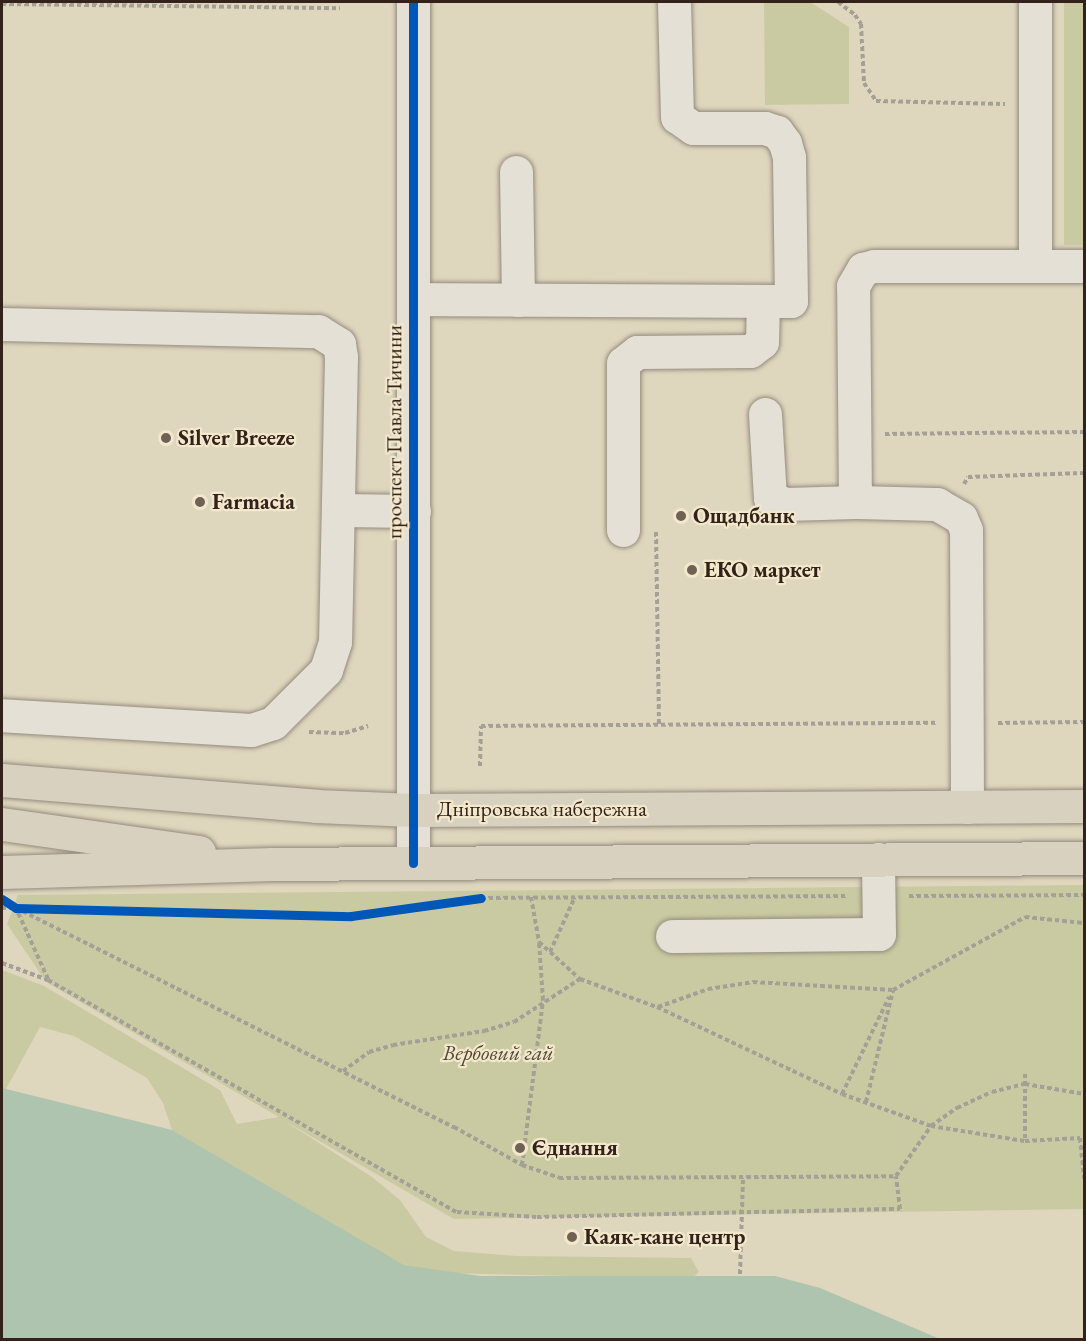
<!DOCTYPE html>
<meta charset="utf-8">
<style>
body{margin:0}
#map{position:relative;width:1086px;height:1341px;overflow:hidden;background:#dfd6be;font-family:"EB Garamond",serif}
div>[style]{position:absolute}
.green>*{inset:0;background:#c9caa2;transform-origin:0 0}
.water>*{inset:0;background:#aec4af}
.path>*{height:4px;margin-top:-2px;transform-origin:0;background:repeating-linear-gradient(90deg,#a5a096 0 4.5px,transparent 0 7.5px)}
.roads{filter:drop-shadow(0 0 2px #948c7e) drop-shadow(0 0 2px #948c7e)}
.minor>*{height:33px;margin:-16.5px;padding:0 16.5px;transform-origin:16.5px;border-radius:16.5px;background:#e5e0d5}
.major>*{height:33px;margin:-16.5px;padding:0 16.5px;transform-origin:16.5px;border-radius:16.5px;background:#d9d1c0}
.cycleway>*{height:9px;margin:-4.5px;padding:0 4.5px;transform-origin:4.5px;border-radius:4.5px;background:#0057b8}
.dots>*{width:16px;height:16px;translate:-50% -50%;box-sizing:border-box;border:3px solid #f3e8cc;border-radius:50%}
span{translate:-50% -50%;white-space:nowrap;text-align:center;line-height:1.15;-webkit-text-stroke:4.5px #f3e8cc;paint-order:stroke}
.street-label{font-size:22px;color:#322219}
.poi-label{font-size:22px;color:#322219;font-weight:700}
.left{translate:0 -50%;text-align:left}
.park-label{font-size:22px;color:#534a36;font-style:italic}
.frame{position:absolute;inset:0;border:3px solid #322219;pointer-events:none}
</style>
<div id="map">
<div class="green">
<div style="clip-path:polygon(764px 2px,810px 2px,849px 27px,849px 104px,765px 105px)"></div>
<div style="left:1064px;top:2px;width:20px;height:243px"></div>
<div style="clip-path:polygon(1084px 885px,1084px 1209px,454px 1219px,283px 1120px,372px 1177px,400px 1200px,426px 1237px,454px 1251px,516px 1256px,691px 1258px,699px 1272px,691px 1279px,445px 1273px,404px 1265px,366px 1246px,172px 1130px,163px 1103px,147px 1078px,74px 1036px,40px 1027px,6px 1089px,37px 1099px,2px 1168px,2px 970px,44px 986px,220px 1090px,237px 1124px,279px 1117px,46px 982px,7px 924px,18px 895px)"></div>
</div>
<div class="water">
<div style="clip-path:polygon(2px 1088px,172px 1130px,404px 1265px,480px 1276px,775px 1276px,820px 1288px,940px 1339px,2px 1339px)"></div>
</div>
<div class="path">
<div style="left:838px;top:2px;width:21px;rotate:37deg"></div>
<div style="left:855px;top:15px;width:11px;rotate:56deg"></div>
<div style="left:861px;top:24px;width:59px;rotate:87.1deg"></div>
<div style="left:864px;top:83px;width:22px;rotate:56deg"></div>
<div style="left:876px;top:101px;width:129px;rotate:1.3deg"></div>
<div style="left:2px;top:4px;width:338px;rotate:0.7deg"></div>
<div style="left:885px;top:434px;width:199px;rotate:-0.6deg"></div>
<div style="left:964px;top:484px;width:8px;rotate:-60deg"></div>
<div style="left:968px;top:477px;width:116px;rotate:-2deg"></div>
<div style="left:656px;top:532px;width:192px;rotate:89.1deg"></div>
<div style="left:998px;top:723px;width:86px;rotate:-0.7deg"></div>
<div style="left:309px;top:732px;width:36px;rotate:2deg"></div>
<div style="left:345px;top:733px;width:24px;rotate:-17deg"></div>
<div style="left:480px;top:766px;width:40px;rotate:-88.6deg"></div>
<div style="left:481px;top:726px;width:456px;rotate:-0.4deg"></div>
<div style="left:909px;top:896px;width:175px;rotate:-0.3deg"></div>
<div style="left:531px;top:897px;width:46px;rotate:79.9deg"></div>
<div style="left:539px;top:942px;width:55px;rotate:42.1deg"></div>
<div style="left:580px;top:979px;width:82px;rotate:20deg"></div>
<div style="left:657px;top:1007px;width:204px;rotate:25.2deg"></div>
<div style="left:842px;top:1094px;width:95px;rotate:19.8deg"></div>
<div style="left:931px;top:1126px;width:32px;rotate:-35deg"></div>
<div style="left:957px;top:1108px;width:38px;rotate:-25deg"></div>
<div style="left:992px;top:1092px;width:34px;rotate:-14deg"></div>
<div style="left:1025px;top:1084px;width:60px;rotate:9.6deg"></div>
<div style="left:2px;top:908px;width:14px"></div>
<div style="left:16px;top:908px;width:490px;rotate:26.6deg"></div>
<div style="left:454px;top:1127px;width:78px;rotate:29.2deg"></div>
<div style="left:522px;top:1165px;width:39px;rotate:19deg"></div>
<div style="left:559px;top:1178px;width:337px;rotate:-0.3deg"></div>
<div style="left:550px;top:952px;width:60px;rotate:-65.6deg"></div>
<div style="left:2px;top:963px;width:49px;rotate:20.3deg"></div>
<div style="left:48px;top:980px;width:470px;rotate:29.6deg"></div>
<div style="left:457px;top:1212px;width:80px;rotate:3.6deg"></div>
<div style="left:537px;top:1217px;width:363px;rotate:-1.3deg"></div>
<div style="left:900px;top:1209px;width:33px;rotate:-97deg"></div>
<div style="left:896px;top:1176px;width:61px;rotate:-55deg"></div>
<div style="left:931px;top:1126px;width:95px;rotate:9.1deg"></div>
<div style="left:1025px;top:1141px;width:55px;rotate:-3.1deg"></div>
<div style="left:1080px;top:1138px;width:41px;rotate:84.4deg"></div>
<div style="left:48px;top:979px;width:78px;rotate:-114.3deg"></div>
<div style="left:16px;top:908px;width:335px;rotate:1.4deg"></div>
<div style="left:351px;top:916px;width:131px;rotate:-7.9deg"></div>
<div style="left:481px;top:898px;width:366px;rotate:-0.3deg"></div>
<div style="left:658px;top:1007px;width:53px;rotate:-19.8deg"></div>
<div style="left:708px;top:989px;width:46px;rotate:-8.8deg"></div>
<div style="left:753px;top:982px;width:140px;rotate:3.3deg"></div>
<div style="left:893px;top:990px;width:151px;rotate:-28.9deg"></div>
<div style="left:1025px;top:917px;width:59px;rotate:5.8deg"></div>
<div style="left:343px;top:1071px;width:32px;rotate:-36deg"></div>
<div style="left:369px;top:1052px;width:25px;rotate:-16deg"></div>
<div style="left:393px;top:1045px;width:92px;rotate:-8.7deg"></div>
<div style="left:484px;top:1031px;width:31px;rotate:-17deg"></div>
<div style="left:514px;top:1022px;width:79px;rotate:-33.1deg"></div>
<div style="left:1025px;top:1074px;width:67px;rotate:90deg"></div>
<div style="left:842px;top:1094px;width:108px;rotate:-64.1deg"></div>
<div style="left:866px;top:1102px;width:115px;rotate:-76.4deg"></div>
<div style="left:522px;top:1165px;width:166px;rotate:-82.7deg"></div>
<div style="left:543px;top:1000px;width:58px;rotate:-93.9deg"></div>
<div style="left:740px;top:1274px;width:96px;rotate:-88.2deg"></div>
</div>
<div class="roads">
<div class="minor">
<div style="left:1035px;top:2px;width:264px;rotate:90deg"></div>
<div style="left:516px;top:172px;width:128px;rotate:89.1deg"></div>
<div style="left:414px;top:299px;width:349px;rotate:0.3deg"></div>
<div style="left:2px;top:324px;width:316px;rotate:1.3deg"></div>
<div style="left:318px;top:331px;width:25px;rotate:32deg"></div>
<div style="left:339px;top:344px;width:13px;rotate:81deg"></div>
<div style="left:341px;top:357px;width:285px;rotate:91.2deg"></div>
<div style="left:335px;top:642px;width:29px;rotate:108deg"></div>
<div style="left:326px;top:670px;width:75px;rotate:135deg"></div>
<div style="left:273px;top:723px;width:23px;rotate:162deg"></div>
<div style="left:251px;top:730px;width:249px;rotate:-176.6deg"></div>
<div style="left:765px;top:414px;width:84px;rotate:86.6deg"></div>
<div style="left:770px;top:498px;width:17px;rotate:21deg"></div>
<div style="left:786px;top:504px;width:69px;rotate:-1.7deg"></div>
<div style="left:340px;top:510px;width:74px;rotate:0.8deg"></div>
<div style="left:623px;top:530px;width:167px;rotate:-90deg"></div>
<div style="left:623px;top:363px;width:18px;rotate:-38deg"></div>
<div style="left:637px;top:352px;width:113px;rotate:-0.5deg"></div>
<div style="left:750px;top:351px;width:15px;rotate:-37deg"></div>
<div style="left:762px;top:342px;width:41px;rotate:-88.6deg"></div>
<div style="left:763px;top:301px;width:28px"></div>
<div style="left:791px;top:301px;width:144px;rotate:-90.8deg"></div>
<div style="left:789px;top:157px;width:15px;rotate:-106deg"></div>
<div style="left:785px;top:143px;width:14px;rotate:-126deg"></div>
<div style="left:777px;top:132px;width:13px;rotate:-162deg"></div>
<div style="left:765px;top:128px;width:72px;rotate:180deg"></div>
<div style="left:693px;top:128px;width:19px;rotate:-145deg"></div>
<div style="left:677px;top:117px;width:115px;rotate:-91.5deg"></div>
<div style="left:967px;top:807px;width:277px;rotate:-90.2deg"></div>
<div style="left:966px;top:530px;width:13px;rotate:-113deg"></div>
<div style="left:961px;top:518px;width:28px;rotate:-150deg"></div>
<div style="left:937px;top:504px;width:82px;rotate:-178.6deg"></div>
<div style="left:855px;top:502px;width:216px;rotate:-90.5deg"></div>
<div style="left:853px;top:286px;width:20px;rotate:-60deg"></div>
<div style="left:863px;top:269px;width:11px;rotate:-15deg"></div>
<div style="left:874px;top:266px;width:210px"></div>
<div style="left:413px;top:863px;width:861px;rotate:-90deg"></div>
<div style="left:672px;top:936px;width:207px;rotate:-0.6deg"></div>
<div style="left:879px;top:934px;width:75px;rotate:-90.8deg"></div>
</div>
<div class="major">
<div style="left:2px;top:780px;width:315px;rotate:4.7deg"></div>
<div style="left:316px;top:806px;width:97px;rotate:2.4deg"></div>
<div style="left:413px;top:810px;width:671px;rotate:-0.34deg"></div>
<div style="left:2px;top:824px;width:199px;rotate:8.1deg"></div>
<div style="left:2px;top:872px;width:270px;rotate:-1.7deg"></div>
<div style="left:272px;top:864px;width:812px;rotate:-0.42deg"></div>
</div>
</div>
<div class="cycleway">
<div style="left:413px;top:863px;width:861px;rotate:-90deg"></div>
<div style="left:2px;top:899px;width:17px;rotate:33deg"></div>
<div style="left:16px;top:908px;width:335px;rotate:1.4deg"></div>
<div style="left:351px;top:916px;width:131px;rotate:-7.9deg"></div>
</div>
<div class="dots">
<div style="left:166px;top:438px;background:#6f6153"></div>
<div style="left:200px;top:502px;background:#6f6153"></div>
<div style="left:681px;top:516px;background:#6f6153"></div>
<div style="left:692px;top:570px;background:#6f6153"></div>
<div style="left:520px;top:1148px;background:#6f6153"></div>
<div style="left:572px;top:1237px;background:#6f6153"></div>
</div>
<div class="street-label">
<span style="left:394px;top:432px;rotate:-90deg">проспект Павла Тичини</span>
<span style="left:542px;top:809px">Дніпровська набережна</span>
</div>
<div class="poi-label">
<span class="left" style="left:178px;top:438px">Silver Breeze</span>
<span class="left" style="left:212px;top:502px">Farmacia</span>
<span class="left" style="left:693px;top:516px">Ощадбанк</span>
<span class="left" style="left:704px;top:570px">ЕКО маркет</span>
<span class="left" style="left:532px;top:1148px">Єднання</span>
<span class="left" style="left:584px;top:1237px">Каяк-кане центр</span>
</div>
<div class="park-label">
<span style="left:498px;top:1053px">Вербовий гай</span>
</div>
<div class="frame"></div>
</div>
